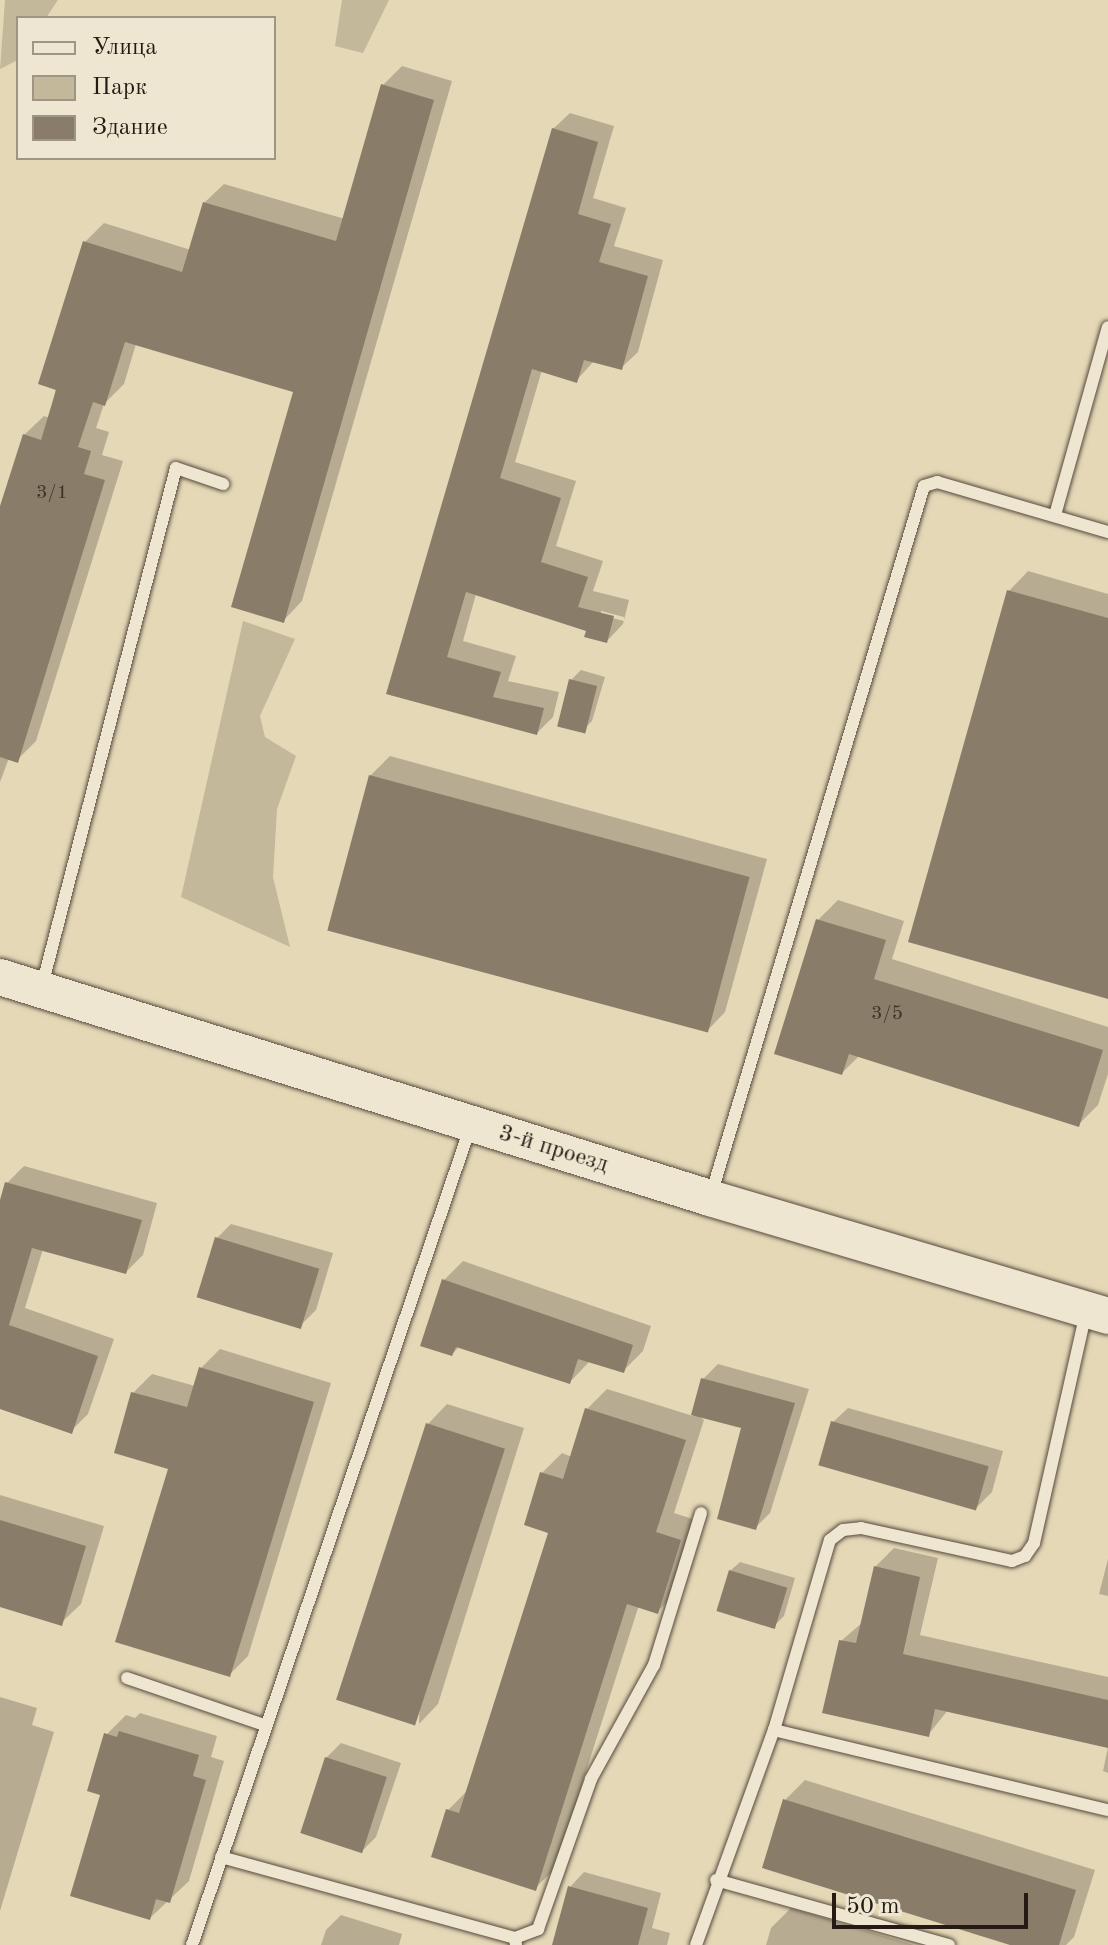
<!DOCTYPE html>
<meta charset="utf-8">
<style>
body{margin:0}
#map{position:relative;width:1108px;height:1945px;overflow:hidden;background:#e5d8b7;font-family:"Old Standard TT",serif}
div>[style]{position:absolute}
.green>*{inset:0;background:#c4b89b}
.shadow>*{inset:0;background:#0003}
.building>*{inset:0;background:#897d69;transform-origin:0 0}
.roads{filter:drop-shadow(0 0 2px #554a3d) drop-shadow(0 0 2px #554a3d)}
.lane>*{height:12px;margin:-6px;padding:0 6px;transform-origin:6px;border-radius:6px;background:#eee6d0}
.secondary>*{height:36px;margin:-18px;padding:0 18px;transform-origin:18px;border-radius:18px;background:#eee6d0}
span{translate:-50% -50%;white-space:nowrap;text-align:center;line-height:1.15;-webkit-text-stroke:7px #eee6d0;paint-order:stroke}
.number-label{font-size:20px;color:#3e3429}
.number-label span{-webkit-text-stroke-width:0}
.street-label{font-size:24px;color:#251b14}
.legend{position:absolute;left:16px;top:16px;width:260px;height:144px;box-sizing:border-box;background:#eee6d0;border:2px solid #9e9585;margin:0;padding:10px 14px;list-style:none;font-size:24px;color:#251b14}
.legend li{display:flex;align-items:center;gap:16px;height:40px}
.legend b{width:40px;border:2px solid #9e9585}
.scale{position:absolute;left:832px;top:1893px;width:196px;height:36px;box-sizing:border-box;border:4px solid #251b14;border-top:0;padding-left:10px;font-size:24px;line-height:28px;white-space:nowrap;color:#251b14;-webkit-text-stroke:6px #eee6d0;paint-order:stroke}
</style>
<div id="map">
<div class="green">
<div style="clip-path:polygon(5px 0,58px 0,46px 18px,18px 18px,18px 60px,0 69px)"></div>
<div style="clip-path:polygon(342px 0,389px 0,363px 53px,335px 46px)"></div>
<div style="clip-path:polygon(243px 621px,295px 639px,260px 716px,265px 737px,296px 756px,277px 809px,273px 877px,290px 947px,181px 897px)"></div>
</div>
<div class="shadow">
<div style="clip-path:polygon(402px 66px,452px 81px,302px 601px,283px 621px,295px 391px,136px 344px,124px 384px,104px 404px,96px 428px,109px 432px,102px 455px,123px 461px,36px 741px,17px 760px,9px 758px,0 782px,0 513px,24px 435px,44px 416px,50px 418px,85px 242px,104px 223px,191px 250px,204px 203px,224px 184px,345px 219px,383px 85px)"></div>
<div style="clip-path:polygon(evenodd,570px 113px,614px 126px,593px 198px,626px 208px,614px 246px,663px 260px,638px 352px,621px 368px,594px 361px,576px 381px,542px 370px,515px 462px,576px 481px,556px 546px,603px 561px,593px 591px,629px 600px,623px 624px,607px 641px,588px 629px,476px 594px,463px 641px,516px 656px,508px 681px,559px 692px,553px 717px,537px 733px,389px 692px,553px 129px,570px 113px,601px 611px,624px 617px,624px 621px,601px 615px,601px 611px)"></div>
<div style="clip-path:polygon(1028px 571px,1108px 594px,1108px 997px,1009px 591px)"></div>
<div style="clip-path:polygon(581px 670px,605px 677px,592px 721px,582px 731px,571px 680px)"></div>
<div style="clip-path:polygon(390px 756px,767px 859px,725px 1012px,706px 1032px,370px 776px)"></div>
<div style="clip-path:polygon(838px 900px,904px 921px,892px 959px,1108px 1027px,1108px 1074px,1098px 1105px,1079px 1124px,859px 1056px,842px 1073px,818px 920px)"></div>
<div style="clip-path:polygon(24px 1166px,157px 1203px,143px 1255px,126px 1272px,43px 1249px,25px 1308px,114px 1339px,88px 1414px,71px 1431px,0 1407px,0 1207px,7px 1183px)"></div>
<div style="clip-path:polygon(231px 1224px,333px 1253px,316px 1310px,301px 1325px,217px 1238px)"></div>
<div style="clip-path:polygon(463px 1261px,651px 1326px,643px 1351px,623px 1371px,589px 1362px,570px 1382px,460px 1346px,452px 1354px,444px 1280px)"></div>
<div style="clip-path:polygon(220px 1349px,331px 1383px,248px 1656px,229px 1675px,171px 1467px,133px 1393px,152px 1374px,195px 1386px,201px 1368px)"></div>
<div style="clip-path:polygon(718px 1364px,809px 1389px,770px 1513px,755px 1528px,744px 1427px,697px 1414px,704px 1420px,674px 1513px,699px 1521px,677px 1592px,657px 1612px,639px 1605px,555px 1869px,535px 1888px,448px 1810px,468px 1790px,551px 1531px,542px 1473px,562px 1453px,572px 1457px,587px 1409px,607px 1389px,693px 1416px,703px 1379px)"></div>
<div style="clip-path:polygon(447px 1404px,524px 1428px,438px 1704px,419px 1724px,428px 1424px)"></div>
<div style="clip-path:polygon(848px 1408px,1003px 1451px,992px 1492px,977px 1507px,833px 1422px)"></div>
<div style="clip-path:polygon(0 1495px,104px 1526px,81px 1604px,61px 1623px,0 1605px)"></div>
<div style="clip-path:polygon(894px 1548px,938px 1558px,920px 1635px,1108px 1677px,1108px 1745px,948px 1710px,928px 1735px,841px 1641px,863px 1622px,875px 1567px)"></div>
<div style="clip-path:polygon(1108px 1559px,1108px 1596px,1099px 1594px)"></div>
<div style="clip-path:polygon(740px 1562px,795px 1578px,784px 1616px,774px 1626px,730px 1571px)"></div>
<div style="clip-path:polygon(0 1697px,37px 1708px,32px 1725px,54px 1732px,0 1911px)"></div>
<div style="clip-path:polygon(140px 1713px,217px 1736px,211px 1757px,224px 1761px,189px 1881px,150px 1918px,103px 1794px,106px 1735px,126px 1715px,135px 1718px)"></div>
<div style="clip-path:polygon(341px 1743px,401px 1763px,376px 1837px,361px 1852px,326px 1758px)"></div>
<div style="clip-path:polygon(1108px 1747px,1108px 1773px,1103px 1771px)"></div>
<div style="clip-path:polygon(805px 1780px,1095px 1870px,1074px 1937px,1066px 1945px,1017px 1945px,785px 1800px)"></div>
<div style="clip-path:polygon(584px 1872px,661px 1893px,652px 1928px,670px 1933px,667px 1945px,554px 1945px,570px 1887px)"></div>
<div style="clip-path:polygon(791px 1908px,914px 1945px,766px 1945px,771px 1928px)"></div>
<div style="clip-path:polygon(341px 1915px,402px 1934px,399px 1945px,321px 1945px,326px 1930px)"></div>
</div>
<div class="building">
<div style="clip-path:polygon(381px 84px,434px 100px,284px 623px,231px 607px,293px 392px,125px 342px,105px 406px,93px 402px,78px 447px,91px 451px,84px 474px,105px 480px,18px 763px,0 757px,0 506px,23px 434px,41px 440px,56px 390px,38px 384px,83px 241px,182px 272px,203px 202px,336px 241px)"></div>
<div style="clip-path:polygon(552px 128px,598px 142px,578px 214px,611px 224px,599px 262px,648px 276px,622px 370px,584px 360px,577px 383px,532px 369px,500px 478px,561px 498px,541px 562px,588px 577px,578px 607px,614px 616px,607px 643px,584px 637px,586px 631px,466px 592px,447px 657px,501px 672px,493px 697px,544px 708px,537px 735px,386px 694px)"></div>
<div style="clip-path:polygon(1007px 590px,1108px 618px,1108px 999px,908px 942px)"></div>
<div style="left:569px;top:679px;width:29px;height:49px;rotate:14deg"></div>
<div style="left:369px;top:775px;width:394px;height:161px;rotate:15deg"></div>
<div style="clip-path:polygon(816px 919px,886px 940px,874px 979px,1103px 1050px,1079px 1127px,849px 1054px,842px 1075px,774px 1054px)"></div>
<div style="clip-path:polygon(5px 1182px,142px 1220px,126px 1274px,32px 1248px,9px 1325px,98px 1356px,72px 1434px,0 1409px,0 1200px)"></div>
<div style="left:215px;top:1237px;width:109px;height:63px;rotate:17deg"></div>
<div style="clip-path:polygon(442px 1279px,633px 1345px,624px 1373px,578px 1359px,570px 1384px,456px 1347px,452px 1356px,420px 1346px)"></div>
<div style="clip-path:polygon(199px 1367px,314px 1402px,230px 1677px,115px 1642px,168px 1469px,114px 1453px,131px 1392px,187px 1407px)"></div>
<div style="clip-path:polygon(701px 1378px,795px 1403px,756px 1530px,717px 1519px,741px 1428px,691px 1415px)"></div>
<div style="clip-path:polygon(585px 1408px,686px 1440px,656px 1532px,681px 1540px,658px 1614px,627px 1604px,536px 1891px,431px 1857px,446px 1809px,459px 1813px,548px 1533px,524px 1525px,540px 1472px,563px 1479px)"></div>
<div style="left:831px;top:1421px;width:164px;height:46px;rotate:16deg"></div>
<div style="left:426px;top:1423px;width:83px;height:291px;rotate:18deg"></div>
<div style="clip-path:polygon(0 1520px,86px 1546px,62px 1626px,0 1607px)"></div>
<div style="clip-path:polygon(874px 1566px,920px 1577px,903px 1654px,1108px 1700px,1108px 1748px,935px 1709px,929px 1737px,822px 1713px,839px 1640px,856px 1643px)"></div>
<div style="left:729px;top:1570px;width:61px;height:43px;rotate:17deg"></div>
<div style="clip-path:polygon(119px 1731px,199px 1755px,193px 1776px,206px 1780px,170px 1903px,156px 1899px,150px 1920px,70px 1896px,100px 1795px,87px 1791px,104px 1733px,117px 1737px)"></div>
<div style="left:325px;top:1757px;width:65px;height:80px;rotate:18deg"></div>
<div style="clip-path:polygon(783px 1799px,1076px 1890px,1059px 1945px,1010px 1945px,762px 1868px)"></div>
<div style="clip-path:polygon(568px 1886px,648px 1908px,638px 1945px,552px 1945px)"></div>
</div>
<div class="roads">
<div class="lane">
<div style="left:1055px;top:515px;width:195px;rotate:-74.3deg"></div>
<div style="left:42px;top:986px;width:535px;rotate:-75.5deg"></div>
<div style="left:176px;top:468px;width:50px;rotate:18.8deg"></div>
<div style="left:711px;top:1195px;width:740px;rotate:-73.28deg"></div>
<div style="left:924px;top:486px;width:14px;rotate:-17deg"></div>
<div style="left:937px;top:482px;width:178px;rotate:16.3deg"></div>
<div style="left:127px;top:1678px;width:145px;rotate:18.9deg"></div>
<div style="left:774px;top:1730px;width:343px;rotate:13.5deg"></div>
<div style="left:221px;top:1857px;width:305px;rotate:15.4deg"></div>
<div style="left:515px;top:1938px;width:7px;rotate:82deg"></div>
<div style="left:716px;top:1880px;width:242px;rotate:15.6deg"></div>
<div style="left:515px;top:1938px;width:25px;rotate:-21deg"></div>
<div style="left:538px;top:1929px;width:159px;rotate:-70.5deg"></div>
<div style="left:591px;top:1779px;width:130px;rotate:-61.1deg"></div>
<div style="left:654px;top:1665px;width:159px;rotate:-72.8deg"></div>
<div style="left:192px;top:1945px;width:863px;rotate:-71.21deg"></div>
<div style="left:696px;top:1945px;width:229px;rotate:-70.1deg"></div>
<div style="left:774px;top:1730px;width:198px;rotate:-73.6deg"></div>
<div style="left:830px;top:1540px;width:16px;rotate:-38deg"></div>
<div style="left:843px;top:1530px;width:18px;rotate:-6deg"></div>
<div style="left:861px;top:1528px;width:155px;rotate:12.3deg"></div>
<div style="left:1012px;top:1561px;width:14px;rotate:-21deg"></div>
<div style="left:1025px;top:1556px;width:16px;rotate:-55deg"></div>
<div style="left:1034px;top:1543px;width:237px;rotate:-77.3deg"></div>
</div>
<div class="secondary">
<div style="left:0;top:977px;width:744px;rotate:17.29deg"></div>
<div style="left:710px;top:1198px;width:415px;rotate:16.5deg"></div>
</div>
</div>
<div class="number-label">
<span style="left:52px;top:493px">3/1</span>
<span style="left:887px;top:1014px">3/5</span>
</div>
<div class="street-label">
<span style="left:553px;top:1150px;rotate:17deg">3-й проезд</span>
</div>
<ul class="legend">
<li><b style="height:10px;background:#eee6d0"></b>Улица</li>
<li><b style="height:22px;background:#c4b89b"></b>Парк</li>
<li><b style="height:22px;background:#897d69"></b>Здание</li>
</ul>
<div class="scale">50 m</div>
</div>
